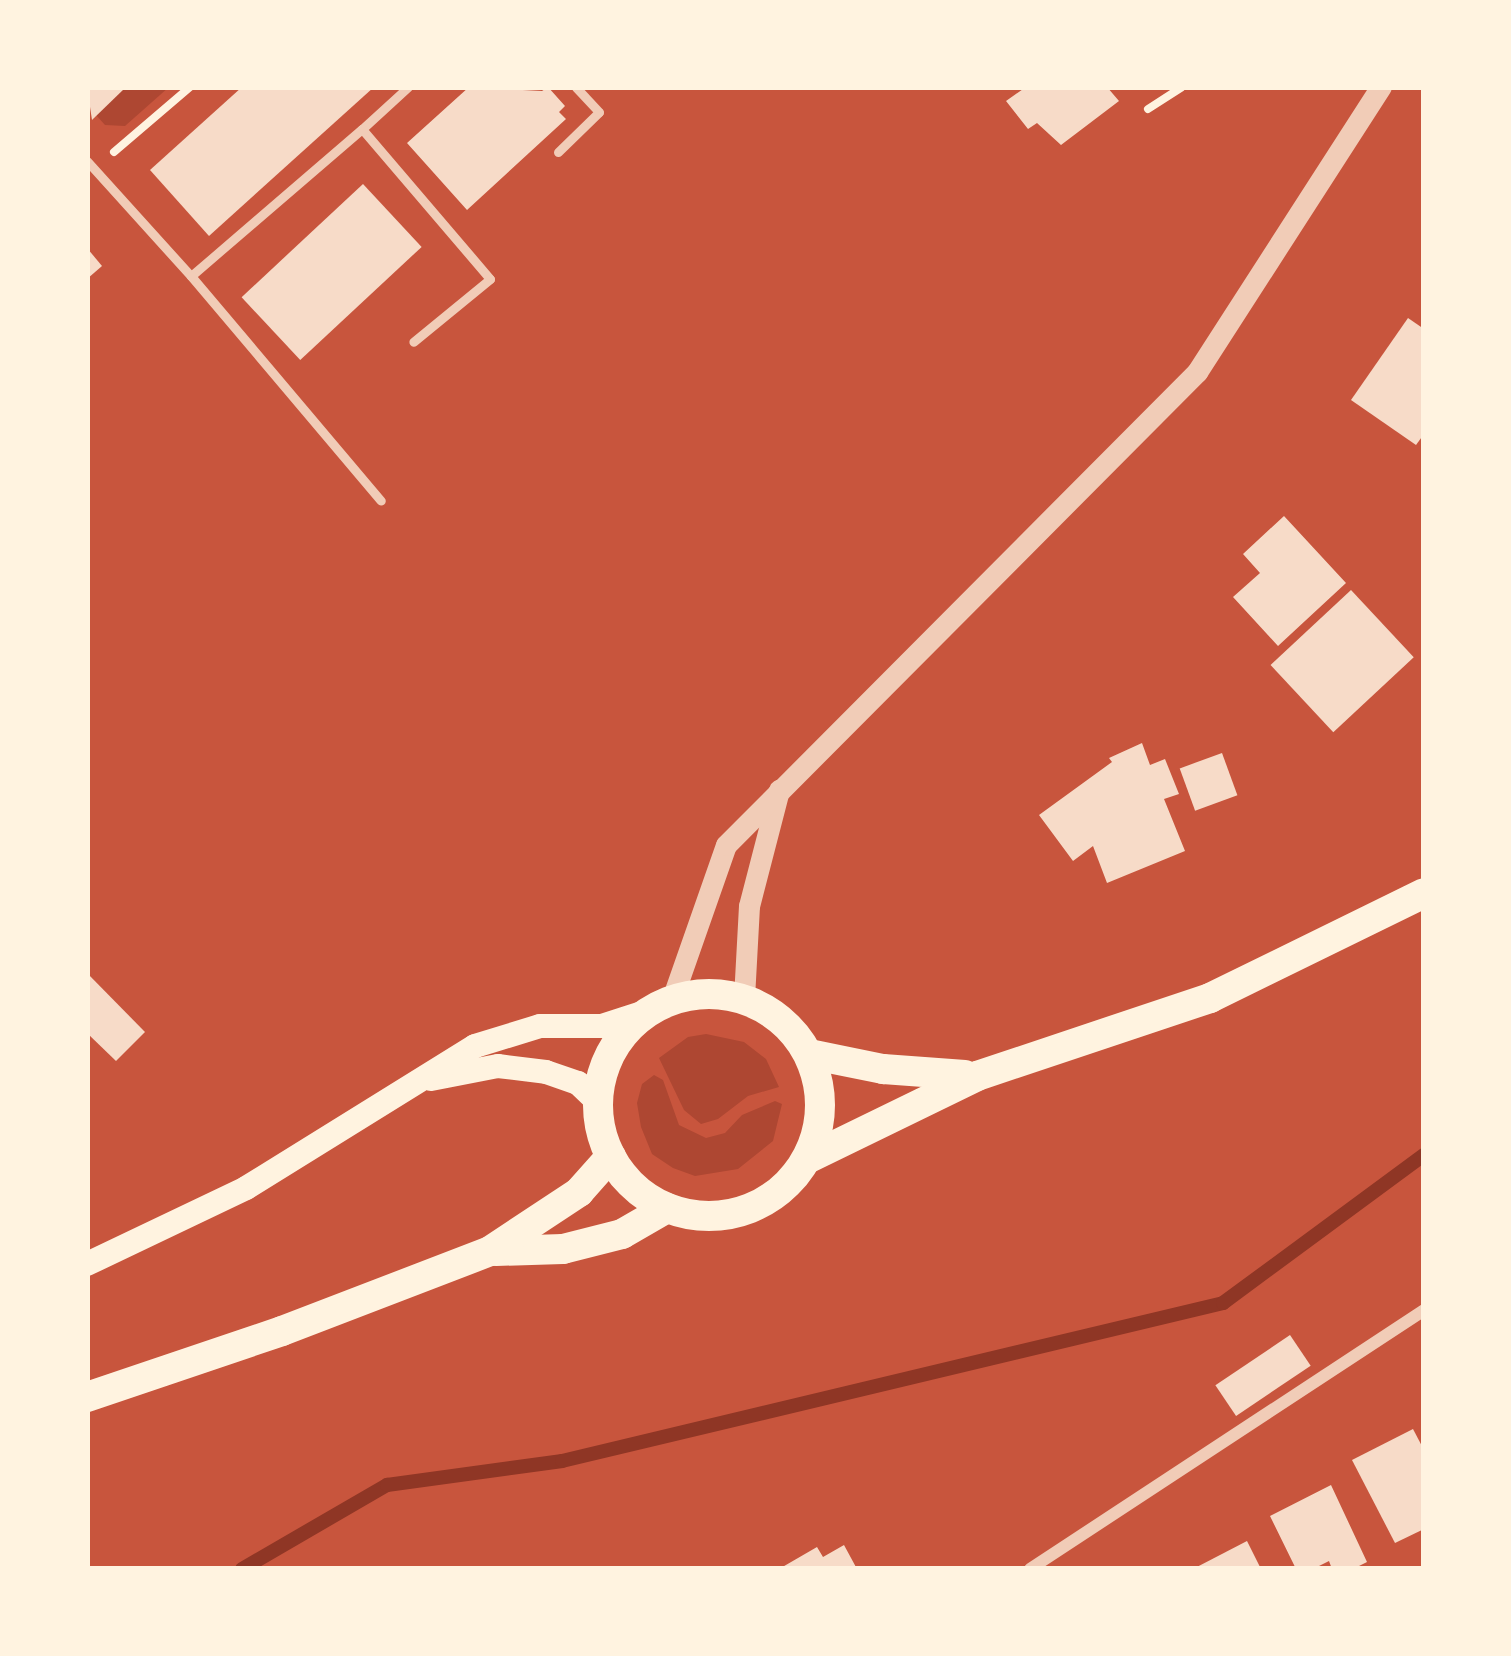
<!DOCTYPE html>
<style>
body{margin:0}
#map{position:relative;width:1511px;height:1656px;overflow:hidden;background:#c8553d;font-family:Overpass,sans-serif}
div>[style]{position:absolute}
.green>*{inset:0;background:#ae4732}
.stream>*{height:14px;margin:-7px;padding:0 7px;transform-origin:7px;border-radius:7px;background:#8f3625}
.building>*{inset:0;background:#f7dbc8;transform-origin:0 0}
.path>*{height:8px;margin:-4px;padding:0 4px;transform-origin:4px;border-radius:4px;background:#fff3e0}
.service>*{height:9px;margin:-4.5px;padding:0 4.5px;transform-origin:4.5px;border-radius:4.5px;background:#f1ccb7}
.minor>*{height:12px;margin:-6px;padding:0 6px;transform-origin:6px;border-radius:6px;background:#f1ccb7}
.tertiary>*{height:21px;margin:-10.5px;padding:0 10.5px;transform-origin:10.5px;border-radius:10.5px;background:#f1ccb7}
.secondary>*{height:24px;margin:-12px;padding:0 12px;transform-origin:12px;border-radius:12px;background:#fff3e0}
.primary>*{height:30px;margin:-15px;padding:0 15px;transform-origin:15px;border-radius:15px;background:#fff3e0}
.primary>.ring{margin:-15px;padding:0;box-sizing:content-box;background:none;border:30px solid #fff3e0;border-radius:50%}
span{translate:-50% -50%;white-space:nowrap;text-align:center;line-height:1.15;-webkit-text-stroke:12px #fff3e0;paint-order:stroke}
.frame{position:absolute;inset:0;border:90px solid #fff3e0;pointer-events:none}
</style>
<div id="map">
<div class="green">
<div style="clip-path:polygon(126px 87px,169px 87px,125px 126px,105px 125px,96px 115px)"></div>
<div style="clip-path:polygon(706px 1034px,744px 1042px,766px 1059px,779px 1087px,748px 1096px,718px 1119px,701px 1124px,684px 1110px,659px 1058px,688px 1037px)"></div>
<div style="clip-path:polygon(654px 1075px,663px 1080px,679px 1125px,706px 1138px,725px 1133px,742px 1115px,775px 1101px,782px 1104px,773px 1141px,738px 1169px,695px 1176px,673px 1168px,652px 1154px,641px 1127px,637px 1103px,642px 1084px)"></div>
</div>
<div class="stream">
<div style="left:242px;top:1569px;width:168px;rotate:-30.1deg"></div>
<div style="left:387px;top:1485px;width:177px;rotate:-7.8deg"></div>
<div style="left:562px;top:1461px;width:680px;rotate:-13.44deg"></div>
<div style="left:1223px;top:1303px;width:250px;rotate:-36.4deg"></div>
</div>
<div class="building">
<div style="clip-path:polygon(87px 87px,126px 87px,92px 120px)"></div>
<div style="clip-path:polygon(242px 87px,374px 87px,209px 236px,150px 170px)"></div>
<div style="clip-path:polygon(469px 87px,542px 91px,548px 87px,565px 106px,559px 112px,566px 119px,467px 210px,407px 143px)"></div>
<div style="clip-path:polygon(1026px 87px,1107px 87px,1119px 101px,1061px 145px,1037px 123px,1028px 129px,1006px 101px)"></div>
<div style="left:363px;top:184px;width:86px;height:166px;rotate:47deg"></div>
<div style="clip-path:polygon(87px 248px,102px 266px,87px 279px)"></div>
<div style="clip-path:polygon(1408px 318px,1424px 329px,1424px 434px,1416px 445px,1351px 400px)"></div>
<div style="clip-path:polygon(1284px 516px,1346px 583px,1278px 646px,1233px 597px,1260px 573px,1243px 554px)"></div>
<div style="left:1351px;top:590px;width:92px;height:110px;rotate:47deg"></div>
<div style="clip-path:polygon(1142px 743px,1150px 765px,1165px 759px,1179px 794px,1164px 799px,1185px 851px,1107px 883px,1093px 846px,1073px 861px,1039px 815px,1112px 762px,1109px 758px)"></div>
<div style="left:1222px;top:753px;width:45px;height:45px;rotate:70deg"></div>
<div style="clip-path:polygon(87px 973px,145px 1032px,116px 1061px,87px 1033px)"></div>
<div style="left:1290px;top:1335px;width:37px;height:90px;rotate:56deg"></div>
<div style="clip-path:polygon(1413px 1429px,1424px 1450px,1424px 1529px,1395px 1543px,1352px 1460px)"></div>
<div style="clip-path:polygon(1331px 1485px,1367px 1562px,1353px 1569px,1332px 1569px,1329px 1561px,1313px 1569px,1296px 1569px,1270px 1516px)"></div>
<div style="clip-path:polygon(1247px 1541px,1261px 1569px,1193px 1569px)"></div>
<div style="clip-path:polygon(844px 1545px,857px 1569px,779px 1569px,817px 1547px,823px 1557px)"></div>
</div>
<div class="path">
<div style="left:1148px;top:109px;width:40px;rotate:-32.9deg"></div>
<div style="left:114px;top:152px;width:100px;rotate:-40.5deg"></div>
</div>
<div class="service">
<div style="left:408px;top:87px;width:62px;rotate:137.6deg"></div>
<div style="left:362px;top:129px;width:197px;rotate:49.5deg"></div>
<div style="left:490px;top:279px;width:99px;rotate:140.7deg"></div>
<div style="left:558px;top:152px;width:57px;rotate:-44.3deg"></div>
<div style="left:599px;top:112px;width:34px;rotate:-133deg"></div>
<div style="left:87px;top:161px;width:155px;rotate:47.9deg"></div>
<div style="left:191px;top:276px;width:225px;rotate:-40.7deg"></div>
<div style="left:191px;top:276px;width:294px;rotate:49.8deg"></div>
</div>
<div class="minor">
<div style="left:1030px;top:1569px;width:472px;rotate:-33.3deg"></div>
</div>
<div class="tertiary">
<div style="left:744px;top:998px;width:92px;rotate:-86.9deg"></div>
<div style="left:749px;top:906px;width:120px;rotate:-75.5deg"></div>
<div style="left:672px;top:999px;width:163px;rotate:-70.7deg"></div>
<div style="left:726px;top:845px;width:668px;rotate:-45.12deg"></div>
<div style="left:1197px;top:372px;width:339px;rotate:-57.2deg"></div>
</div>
<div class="secondary">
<div style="left:431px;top:1079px;width:68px;rotate:-11deg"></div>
<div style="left:498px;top:1066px;width:48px;rotate:7.1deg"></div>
<div style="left:546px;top:1072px;width:34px;rotate:19deg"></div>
<div style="left:578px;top:1083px;width:28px;rotate:44deg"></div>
<div style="left:87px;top:1264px;width:176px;rotate:-25.5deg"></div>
<div style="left:246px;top:1188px;width:269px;rotate:-31.8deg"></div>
<div style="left:475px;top:1046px;width:68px;rotate:-17.1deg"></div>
<div style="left:540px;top:1026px;width:62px"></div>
<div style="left:602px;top:1026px;width:48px;rotate:-18.1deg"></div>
</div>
<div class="primary">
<div class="ring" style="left:598px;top:994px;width:192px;height:192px"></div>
<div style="left:809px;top:1054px;width:76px;rotate:11.5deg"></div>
<div style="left:883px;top:1069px;width:82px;rotate:4.2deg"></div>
<div style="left:807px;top:1159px;width:189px;rotate:-26deg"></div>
<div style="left:977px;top:1076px;width:246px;rotate:-18.5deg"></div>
<div style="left:1210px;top:998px;width:238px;rotate:-26.1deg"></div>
<div style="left:496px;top:1251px;width:67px;rotate:-1.7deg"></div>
<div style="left:563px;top:1249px;width:61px;rotate:-14.3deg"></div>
<div style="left:622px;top:1234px;width:52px;rotate:-30deg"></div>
<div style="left:87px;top:1397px;width:206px;rotate:-18.7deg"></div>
<div style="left:282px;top:1331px;width:223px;rotate:-21deg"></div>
<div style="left:490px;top:1251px;width:107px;rotate:-33.5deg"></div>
<div style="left:579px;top:1192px;width:48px;rotate:-48.4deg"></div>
</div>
<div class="frame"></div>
</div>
